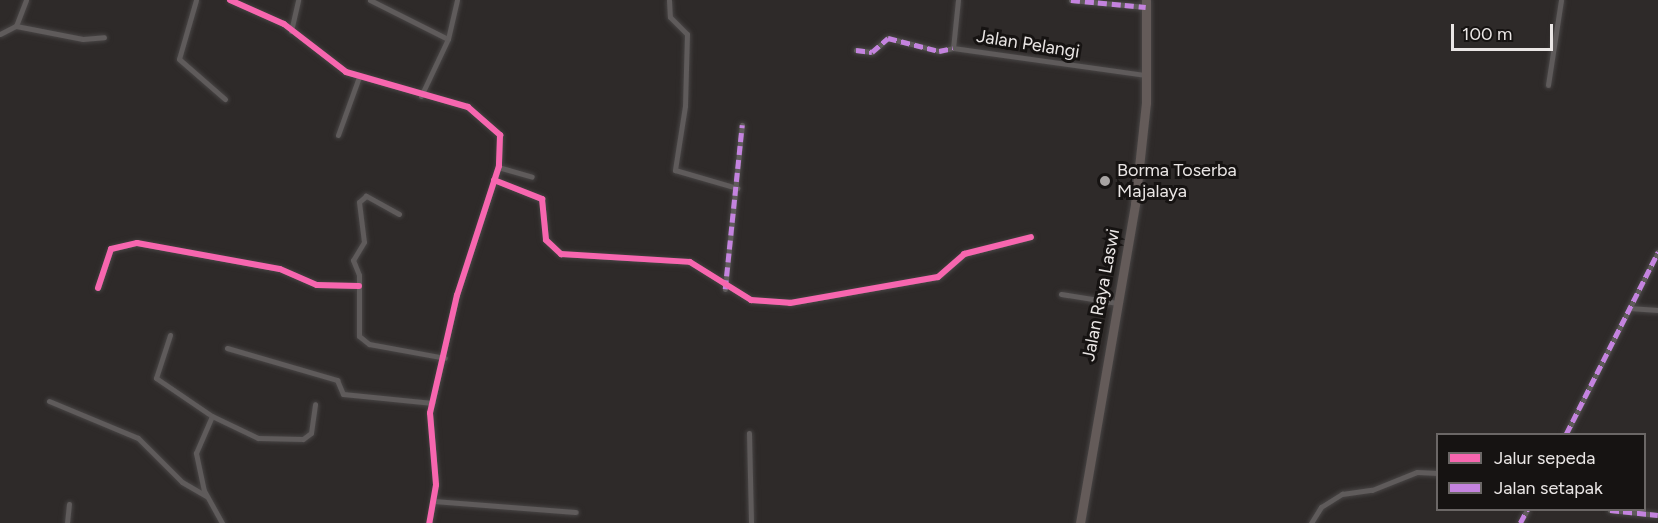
<!DOCTYPE html>
<style>
body{margin:0}
#map{position:relative;width:1658px;height:523px;overflow:hidden;background:#2e2a29;font-family:Figtree,sans-serif}
div>[style]{position:absolute}
.roads{filter:drop-shadow(0 0 2px #484545) drop-shadow(0 0 2px #484545)}
.street>*{height:5px;margin:-2.5px;padding:0 2.5px;transform-origin:2.5px;border-radius:2.5px;background:#5f5b5b}
.primary>*{height:9px;margin:-4.5px;padding:0 4.5px;transform-origin:4.5px;border-radius:4.5px;background:#645b59}
.quiet>*{height:4.5px;margin-top:-2.25px;transform-origin:0;background:repeating-linear-gradient(90deg,#c483df 0 9px,transparent 0 13.5px)}
.cycleway>*{height:6px;margin:-3px;padding:0 3px;transform-origin:3px;border-radius:3px;background:#f766af}
.dots>*{width:16px;height:16px;translate:-50% -50%;box-sizing:border-box;border:3px solid #161312;border-radius:50%}
span{translate:-50% -50%;white-space:nowrap;text-align:center;line-height:1.15;-webkit-text-stroke:6px #161312;paint-order:stroke}
.street-label{font-size:18px;color:#eae6e5}
.poi-label{font-size:18px;color:#eae6e5}
.left{translate:0 -50%;text-align:left}
.legend{position:absolute;left:1436px;top:433px;width:210px;height:78px;box-sizing:border-box;background:#161312;border:2px solid #6b6766;margin:0;padding:8px 10px;list-style:none;font-size:18px;color:#eae6e5}
.legend li{display:flex;align-items:center;gap:12px;height:30px}
.legend b{width:30px;border:2px solid #6b6766}
.scale{position:absolute;left:1451px;top:24px;width:102px;height:27px;box-sizing:border-box;border:3px solid #eae6e5;border-top:0;padding-left:8px;font-size:18px;line-height:21px;white-space:nowrap;color:#eae6e5;-webkit-text-stroke:4px #161312;paint-order:stroke}
</style>
<div id="map">
<div class="roads">
<div class="street">
<div style="left:196px;top:0;width:61px;rotate:106.1deg"></div>
<div style="left:179px;top:59px;width:61px;rotate:41deg"></div>
<div style="left:230px;top:0;width:59px;rotate:24deg"></div>
<div style="left:284px;top:24px;width:78px;rotate:37.7deg"></div>
<div style="left:346px;top:72px;width:127px;rotate:16deg"></div>
<div style="left:468px;top:107px;width:43px;rotate:41.2deg"></div>
<div style="left:500px;top:135px;width:31px;rotate:92deg"></div>
<div style="left:499px;top:166px;width:136px;rotate:108deg"></div>
<div style="left:457px;top:295px;width:121px;rotate:102.9deg"></div>
<div style="left:430px;top:413px;width:72px;rotate:85.2deg"></div>
<div style="left:436px;top:485px;width:39px;rotate:100deg"></div>
<div style="left:370px;top:0;width:87px;rotate:26.6deg"></div>
<div style="left:669px;top:0;width:17px;rotate:87deg"></div>
<div style="left:670px;top:17px;width:24px;rotate:45deg"></div>
<div style="left:687px;top:34px;width:72px;rotate:91.6deg"></div>
<div style="left:685px;top:106px;width:65px;rotate:98.9deg"></div>
<div style="left:675px;top:170px;width:65px;rotate:16.2deg"></div>
<div style="left:958px;top:0;width:48px;rotate:95.9deg"></div>
<div style="left:953px;top:48px;width:195px;rotate:8deg"></div>
<div style="left:1071px;top:0;width:75px;rotate:5.3deg"></div>
<div style="left:16px;top:26px;width:68px;rotate:11deg"></div>
<div style="left:83px;top:39px;width:21px;rotate:-5deg"></div>
<div style="left:291px;top:31px;width:32px;rotate:-77deg"></div>
<div style="left:0;top:34px;width:18px;rotate:-27deg"></div>
<div style="left:16px;top:26px;width:28px;rotate:-69deg"></div>
<div style="left:856px;top:50px;width:16px;rotate:7deg"></div>
<div style="left:872px;top:52px;width:21px;rotate:-41deg"></div>
<div style="left:888px;top:38px;width:53px;rotate:14.3deg"></div>
<div style="left:939px;top:51px;width:14px;rotate:-12deg"></div>
<div style="left:1548px;top:85px;width:86px;rotate:-81.3deg"></div>
<div style="left:421px;top:96px;width:63px;rotate:-64.7deg"></div>
<div style="left:448px;top:39px;width:40px;rotate:-77deg"></div>
<div style="left:338px;top:135px;width:62px;rotate:-70.1deg"></div>
<div style="left:498px;top:167px;width:35px;rotate:16deg"></div>
<div style="left:494px;top:180px;width:52px;rotate:21.6deg"></div>
<div style="left:542px;top:199px;width:41px;rotate:84.4deg"></div>
<div style="left:546px;top:240px;width:21px;rotate:43deg"></div>
<div style="left:561px;top:254px;width:129px;rotate:3.5deg"></div>
<div style="left:690px;top:262px;width:72px;rotate:31.9deg"></div>
<div style="left:751px;top:300px;width:39px;rotate:4deg"></div>
<div style="left:790px;top:303px;width:150px;rotate:-10deg"></div>
<div style="left:938px;top:277px;width:35px;rotate:-41deg"></div>
<div style="left:964px;top:254px;width:69px;rotate:-14.2deg"></div>
<div style="left:399px;top:214px;width:38px;rotate:-151deg"></div>
<div style="left:366px;top:196px;width:9px;rotate:139deg"></div>
<div style="left:359px;top:202px;width:40px;rotate:82.9deg"></div>
<div style="left:364px;top:242px;width:21px;rotate:121deg"></div>
<div style="left:353px;top:260px;width:16px;rotate:68deg"></div>
<div style="left:359px;top:275px;width:61px;rotate:90deg"></div>
<div style="left:359px;top:336px;width:13px;rotate:39deg"></div>
<div style="left:369px;top:344px;width:77px;rotate:10.4deg"></div>
<div style="left:98px;top:288px;width:41px;rotate:-71.6deg"></div>
<div style="left:111px;top:249px;width:27px;rotate:-13deg"></div>
<div style="left:137px;top:243px;width:145px;rotate:10.3deg"></div>
<div style="left:280px;top:269px;width:40px;rotate:23.4deg"></div>
<div style="left:317px;top:285px;width:42px;rotate:1.4deg"></div>
<div style="left:725px;top:289px;width:165px;rotate:-84.1deg"></div>
<div style="left:1061px;top:294px;width:57px;rotate:9.1deg"></div>
<div style="left:1629px;top:308px;width:29px;rotate:4deg"></div>
<div style="left:170px;top:335px;width:45px;rotate:108deg"></div>
<div style="left:156px;top:378px;width:68px;rotate:34.2deg"></div>
<div style="left:227px;top:348px;width:115px;rotate:16.2deg"></div>
<div style="left:337px;top:380px;width:15px;rotate:67deg"></div>
<div style="left:343px;top:394px;width:90px;rotate:5.7deg"></div>
<div style="left:49px;top:401px;width:96px;rotate:22.6deg"></div>
<div style="left:138px;top:438px;width:62px;rotate:45deg"></div>
<div style="left:182px;top:482px;width:28px;rotate:30deg"></div>
<div style="left:749px;top:433px;width:90px;rotate:88.7deg"></div>
<div style="left:1566px;top:434px;width:204px;rotate:-63.2deg"></div>
<div style="left:433px;top:501px;width:143px;rotate:4.4deg"></div>
<div style="left:1610px;top:510px;width:48px;rotate:5.9deg"></div>
<div style="left:67px;top:523px;width:19px;rotate:-84deg"></div>
<div style="left:222px;top:523px;width:37px;rotate:-119deg"></div>
<div style="left:204px;top:491px;width:39px;rotate:-102deg"></div>
<div style="left:196px;top:453px;width:40px;rotate:-66.6deg"></div>
<div style="left:212px;top:416px;width:51px;rotate:25.6deg"></div>
<div style="left:258px;top:438px;width:45px;rotate:1.3deg"></div>
<div style="left:303px;top:439px;width:10px;rotate:-37deg"></div>
<div style="left:311px;top:433px;width:29px;rotate:-82deg"></div>
<div style="left:1311px;top:523px;width:19px;rotate:-58deg"></div>
<div style="left:1321px;top:507px;width:25px;rotate:-32deg"></div>
<div style="left:1342px;top:494px;width:30px;rotate:-8deg"></div>
<div style="left:1372px;top:490px;width:48px;rotate:-21.8deg"></div>
<div style="left:1417px;top:472px;width:21px;rotate:3deg"></div>
<div style="left:1520px;top:523px;width:15px;rotate:-62deg"></div>
</div>
<div class="primary">
<div style="left:1080px;top:523px;width:324px;rotate:-80.2deg"></div>
<div style="left:1135px;top:204px;width:102px;rotate:-83.8deg"></div>
<div style="left:1146px;top:103px;width:103px;rotate:-90deg"></div>
</div>
</div>
<div class="quiet">
<div style="left:1071px;top:0;width:75px;rotate:5.3deg"></div>
<div style="left:856px;top:50px;width:16px;rotate:7deg"></div>
<div style="left:872px;top:52px;width:21px;rotate:-41deg"></div>
<div style="left:888px;top:38px;width:53px;rotate:14.3deg"></div>
<div style="left:939px;top:51px;width:14px;rotate:-12deg"></div>
<div style="left:725px;top:289px;width:165px;rotate:-84.1deg"></div>
<div style="left:1566px;top:434px;width:204px;rotate:-63.2deg"></div>
<div style="left:1610px;top:510px;width:48px;rotate:5.9deg"></div>
<div style="left:1520px;top:523px;width:15px;rotate:-62deg"></div>
</div>
<div class="cycleway">
<div style="left:230px;top:0;width:59px;rotate:24deg"></div>
<div style="left:284px;top:24px;width:78px;rotate:37.7deg"></div>
<div style="left:346px;top:72px;width:127px;rotate:16deg"></div>
<div style="left:468px;top:107px;width:43px;rotate:41.2deg"></div>
<div style="left:500px;top:135px;width:31px;rotate:92deg"></div>
<div style="left:499px;top:166px;width:136px;rotate:108deg"></div>
<div style="left:457px;top:295px;width:121px;rotate:102.9deg"></div>
<div style="left:430px;top:413px;width:72px;rotate:85.2deg"></div>
<div style="left:436px;top:485px;width:39px;rotate:100deg"></div>
<div style="left:494px;top:180px;width:52px;rotate:21.6deg"></div>
<div style="left:542px;top:199px;width:41px;rotate:84.4deg"></div>
<div style="left:546px;top:240px;width:21px;rotate:43deg"></div>
<div style="left:561px;top:254px;width:129px;rotate:3.5deg"></div>
<div style="left:690px;top:262px;width:72px;rotate:31.9deg"></div>
<div style="left:751px;top:300px;width:39px;rotate:4deg"></div>
<div style="left:790px;top:303px;width:150px;rotate:-10deg"></div>
<div style="left:938px;top:277px;width:35px;rotate:-41deg"></div>
<div style="left:964px;top:254px;width:69px;rotate:-14.2deg"></div>
<div style="left:98px;top:288px;width:41px;rotate:-71.6deg"></div>
<div style="left:111px;top:249px;width:27px;rotate:-13deg"></div>
<div style="left:137px;top:243px;width:145px;rotate:10.3deg"></div>
<div style="left:280px;top:269px;width:40px;rotate:23.4deg"></div>
<div style="left:317px;top:285px;width:42px;rotate:1.4deg"></div>
</div>
<div class="dots">
<div style="left:1105px;top:181px;background:#a8a4a3"></div>
</div>
<div class="street-label">
<span style="left:1028px;top:44px;rotate:9deg">Jalan Pelangi</span>
<span style="left:1101px;top:295px;rotate:-79deg">Jalan Raya Laswi</span>
</div>
<div class="poi-label">
<span class="left" style="left:1117px;top:181px">Borma Toserba<br>Majalaya</span>
</div>
<ul class="legend">
<li><b style="height:8px;background:#f766af"></b>Jalur sepeda</li>
<li><b style="height:8px;background:#c483df"></b>Jalan setapak</li>
</ul>
<div class="scale">100 m</div>
</div>
